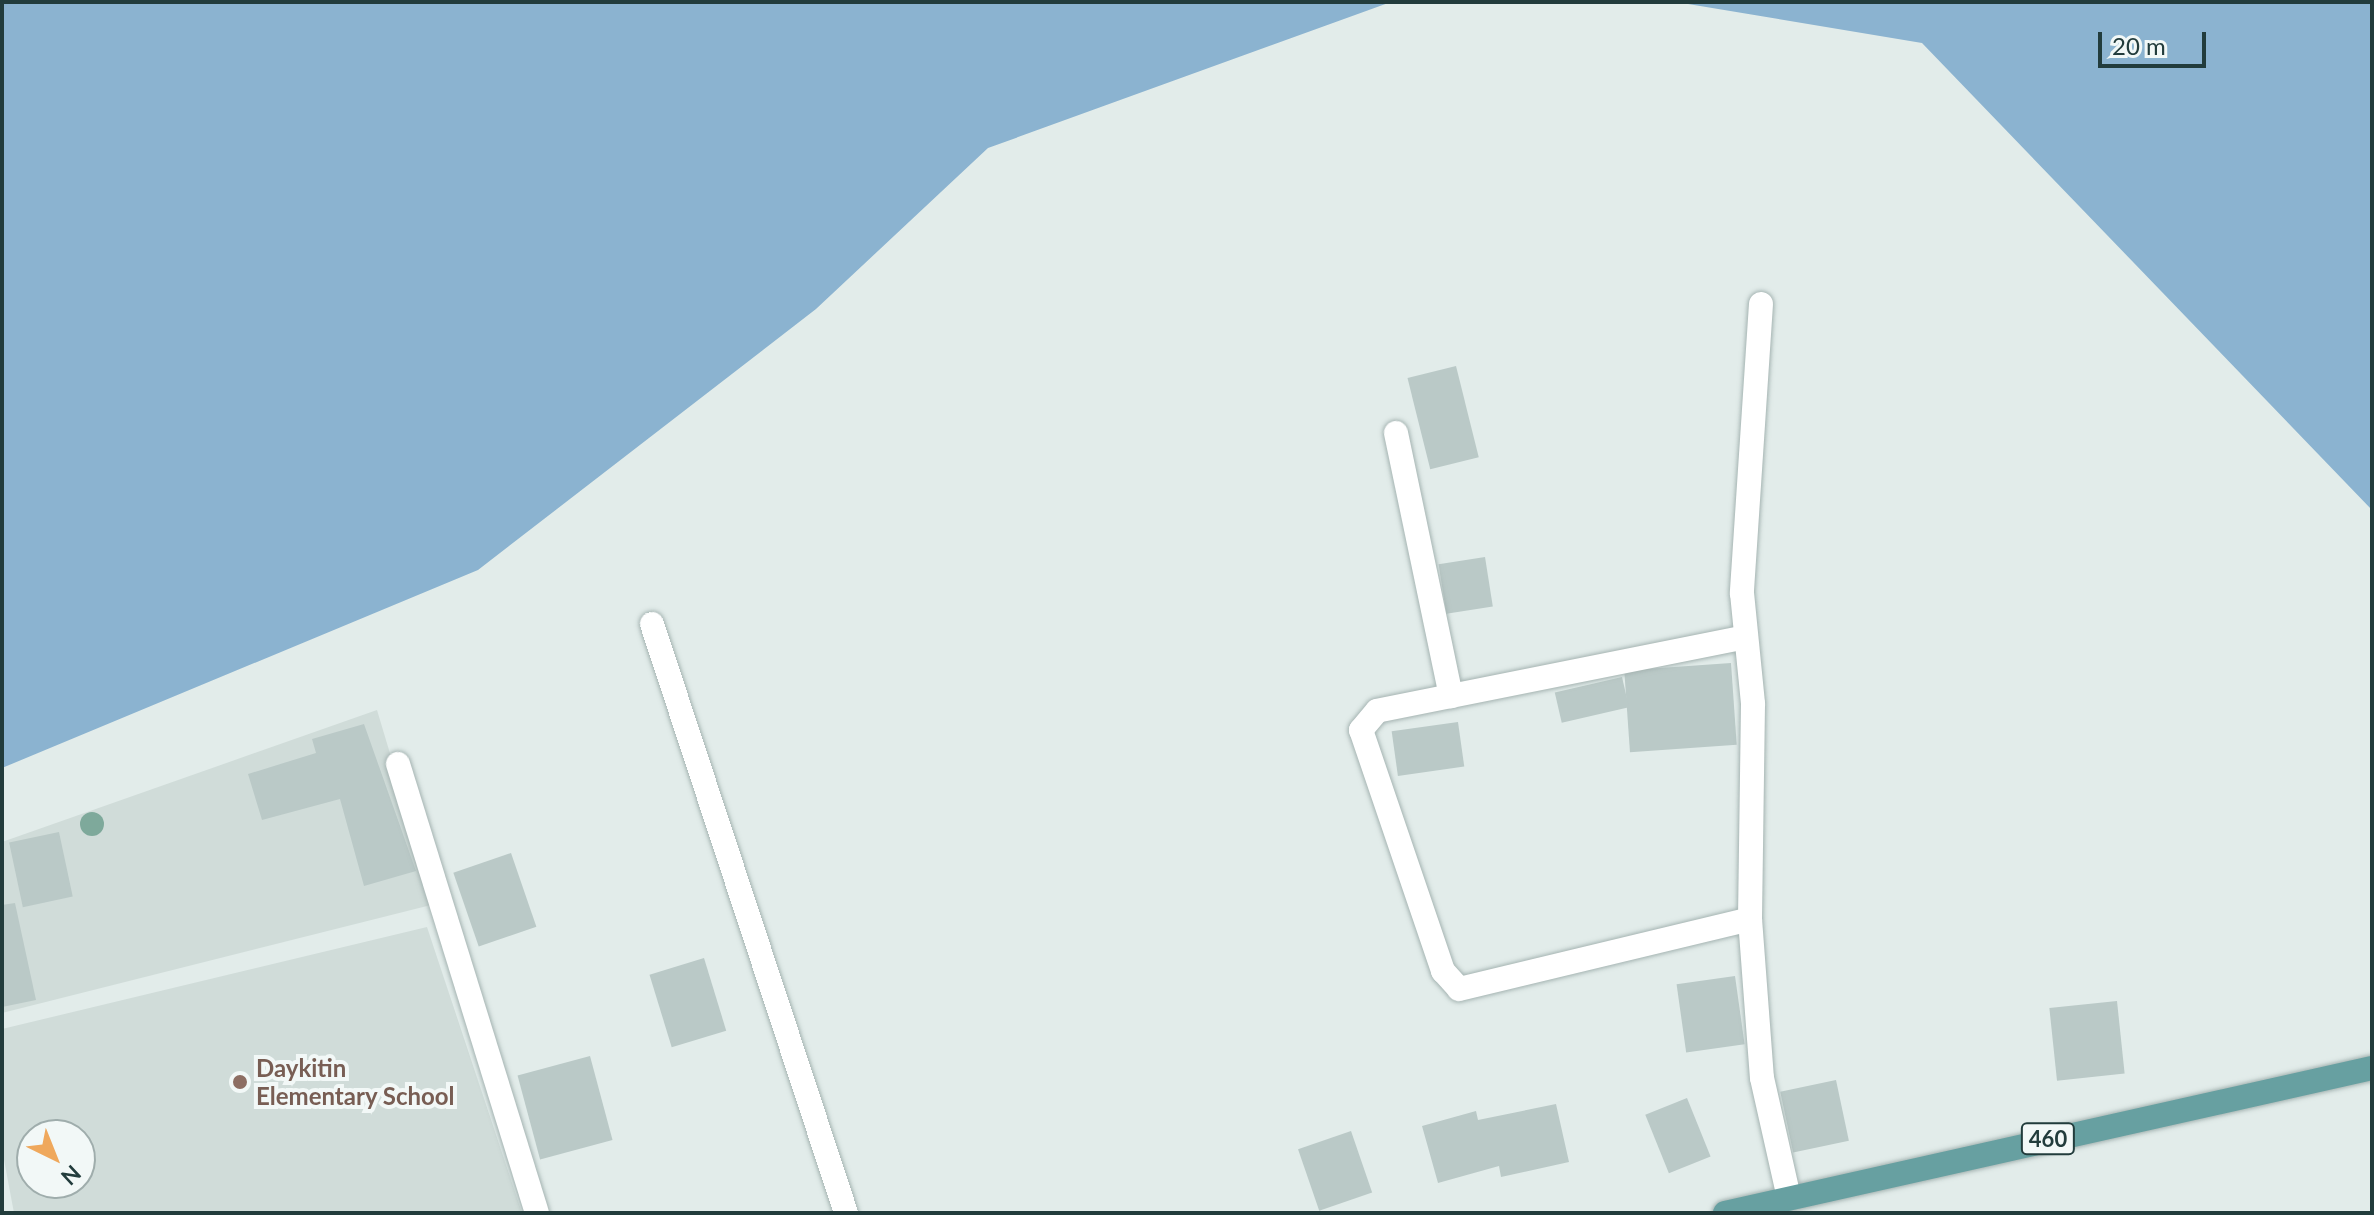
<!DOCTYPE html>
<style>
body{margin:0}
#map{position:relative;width:2374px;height:1215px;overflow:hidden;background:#e2ecea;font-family:Lato,sans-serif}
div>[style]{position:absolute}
.built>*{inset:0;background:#d0dcd9}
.water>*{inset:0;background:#8bb3d0}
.building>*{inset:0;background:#bac9c7;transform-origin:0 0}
.roads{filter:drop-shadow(0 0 2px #a5b4b2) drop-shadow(0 0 2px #a5b4b2)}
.street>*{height:24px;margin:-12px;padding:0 12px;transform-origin:12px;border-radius:12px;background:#fff}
.primary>*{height:24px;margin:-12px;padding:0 12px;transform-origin:12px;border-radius:12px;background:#67a0a1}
.trees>*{width:24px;height:24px;margin:-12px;border-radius:50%;background:#7ea99b}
.dots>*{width:22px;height:22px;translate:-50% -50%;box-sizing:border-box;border:4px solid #f2f8f7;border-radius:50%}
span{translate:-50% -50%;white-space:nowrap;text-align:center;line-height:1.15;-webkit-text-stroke:8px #f2f8f7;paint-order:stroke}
.shield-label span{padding:2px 6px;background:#f2f8f7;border:2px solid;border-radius:6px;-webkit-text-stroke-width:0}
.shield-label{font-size:22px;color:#223c3c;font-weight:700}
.education-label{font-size:24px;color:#785e54;font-weight:700}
.left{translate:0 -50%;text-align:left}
.frame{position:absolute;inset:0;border:4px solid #223c3c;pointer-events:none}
.north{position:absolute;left:16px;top:1119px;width:80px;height:80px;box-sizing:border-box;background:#f2f8f7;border:2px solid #9fadac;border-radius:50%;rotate:137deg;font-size:22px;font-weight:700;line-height:32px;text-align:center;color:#223c3c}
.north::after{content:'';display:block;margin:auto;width:28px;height:36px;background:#efa85c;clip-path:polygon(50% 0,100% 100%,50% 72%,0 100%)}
.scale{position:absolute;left:2098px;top:32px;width:108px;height:36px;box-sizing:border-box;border:4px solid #223c3c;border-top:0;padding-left:10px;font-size:24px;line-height:28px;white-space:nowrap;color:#223c3c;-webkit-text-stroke:6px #f2f8f7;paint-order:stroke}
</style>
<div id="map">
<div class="built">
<div style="clip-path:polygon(377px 710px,435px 904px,2px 1013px,2px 842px)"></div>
<div style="clip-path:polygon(evenodd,427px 927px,522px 1213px,14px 1213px,2px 1149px,2px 1029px,427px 927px,32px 1135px,80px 1135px,80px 1183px,32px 1183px,32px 1135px)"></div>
</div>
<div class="water">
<div style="clip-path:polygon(2px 2px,1391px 2px,988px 148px,816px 309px,478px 570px,2px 768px)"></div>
<div style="clip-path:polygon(1676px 2px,2372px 2px,2372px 510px,1922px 43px)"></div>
</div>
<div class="building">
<div style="left:1456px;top:366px;width:94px;height:50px;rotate:76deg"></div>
<div style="left:1485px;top:557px;width:50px;height:47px;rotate:81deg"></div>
<div style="left:1731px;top:663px;width:82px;height:107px;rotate:86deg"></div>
<div style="left:1622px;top:677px;width:31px;height:69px;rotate:77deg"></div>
<div style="left:1458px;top:722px;width:45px;height:67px;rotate:82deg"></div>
<div style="clip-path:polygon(364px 724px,416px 871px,364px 886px,340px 799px,262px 820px,248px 774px,316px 753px,312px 739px)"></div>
<div style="left:59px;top:832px;width:66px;height:51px;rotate:78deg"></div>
<div style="left:511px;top:853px;width:78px;height:61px;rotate:71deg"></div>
<div style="clip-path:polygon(15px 903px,36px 1000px,2px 1007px,2px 905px)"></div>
<div style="left:704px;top:958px;width:76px;height:57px;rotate:73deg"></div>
<div style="left:1735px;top:976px;width:69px;height:59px;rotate:82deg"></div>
<div style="left:2117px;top:1001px;width:73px;height:68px;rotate:84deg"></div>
<div style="left:590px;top:1056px;width:87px;height:75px;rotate:75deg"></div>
<div style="left:1836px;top:1080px;width:62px;height:57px;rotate:78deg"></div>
<div style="left:1687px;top:1098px;width:63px;height:45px;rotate:68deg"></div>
<div style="clip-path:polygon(1556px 1104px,1569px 1162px,1501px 1177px,1499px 1166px,1438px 1183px,1422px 1126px,1476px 1111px,1478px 1120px)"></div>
<div style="left:1351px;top:1131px;width:65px;height:56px;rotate:71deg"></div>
</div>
<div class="roads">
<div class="street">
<div style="left:1761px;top:304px;width:290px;rotate:93.8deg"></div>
<div style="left:1742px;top:593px;width:112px;rotate:84.3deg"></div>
<div style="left:1753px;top:704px;width:215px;rotate:90.8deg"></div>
<div style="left:1750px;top:919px;width:159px;rotate:85.7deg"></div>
<div style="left:1762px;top:1078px;width:123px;rotate:77.3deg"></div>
<div style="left:1396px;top:433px;width:269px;rotate:78.2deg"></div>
<div style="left:652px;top:624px;width:620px;rotate:71.77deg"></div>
<div style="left:1746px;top:637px;width:376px;rotate:168.7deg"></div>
<div style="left:1377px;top:711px;width:25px;rotate:130deg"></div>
<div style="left:1361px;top:730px;width:255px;rotate:71.2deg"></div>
<div style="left:1443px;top:971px;width:24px;rotate:48deg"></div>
<div style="left:1459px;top:989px;width:299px;rotate:-13.5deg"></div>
<div style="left:398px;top:764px;width:470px;rotate:72.8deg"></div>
</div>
<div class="primary">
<div style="left:1725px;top:1213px;width:663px;rotate:-12.63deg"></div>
</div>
</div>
<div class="trees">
<div style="left:92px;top:824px"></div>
</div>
<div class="dots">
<div style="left:240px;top:1082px;background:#8d6e63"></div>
</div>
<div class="shield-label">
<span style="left:2048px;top:1139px">460</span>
</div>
<div class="education-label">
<span class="left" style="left:256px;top:1082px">Daykitin<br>Elementary School</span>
</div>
<div class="frame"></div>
<div class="north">N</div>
<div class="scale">20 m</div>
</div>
